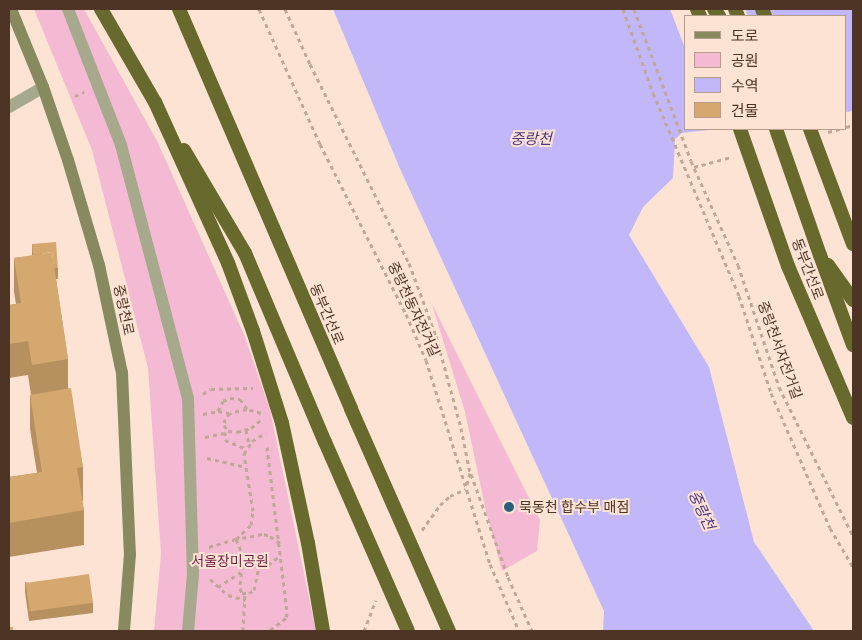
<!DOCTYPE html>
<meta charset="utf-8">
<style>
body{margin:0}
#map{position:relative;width:862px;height:640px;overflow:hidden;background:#fde3d3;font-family:"Open Sans","Noto Sans KR",sans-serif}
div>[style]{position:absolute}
.green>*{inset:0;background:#f4bad3}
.water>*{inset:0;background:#c2b7f9}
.pier>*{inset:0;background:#fde3d3}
.path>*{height:3px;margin-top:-1.5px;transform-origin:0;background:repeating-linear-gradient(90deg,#c1a797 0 4px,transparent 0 8px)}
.pedestrian>*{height:12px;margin:-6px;padding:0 6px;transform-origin:6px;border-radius:6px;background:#a7a98d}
.minor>*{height:12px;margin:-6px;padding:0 6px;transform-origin:6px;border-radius:6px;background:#a7a98d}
.secondary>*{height:12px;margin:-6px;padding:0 6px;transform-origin:6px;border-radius:6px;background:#878a5f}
.trunk>*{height:14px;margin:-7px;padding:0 7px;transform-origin:7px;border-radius:7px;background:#686a2d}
.trunk-bridge>*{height:14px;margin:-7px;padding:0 7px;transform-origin:7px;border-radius:7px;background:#686a2d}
.wall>*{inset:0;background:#b79060}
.building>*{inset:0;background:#d5a870;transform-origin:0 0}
.dots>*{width:14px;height:14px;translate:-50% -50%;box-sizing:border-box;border:2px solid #fde3d3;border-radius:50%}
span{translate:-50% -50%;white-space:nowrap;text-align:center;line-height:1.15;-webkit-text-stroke:4px #fde3d3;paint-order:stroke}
.street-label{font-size:14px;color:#4e3425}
.poi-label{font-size:14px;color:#4e3425}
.left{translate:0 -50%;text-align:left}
.park-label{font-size:14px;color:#701f4a}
.water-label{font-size:15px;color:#4b3784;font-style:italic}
.frame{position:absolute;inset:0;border:10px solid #4e3425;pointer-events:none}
.legend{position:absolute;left:684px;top:15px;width:162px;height:115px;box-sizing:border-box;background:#fde3d3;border:1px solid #b79d8d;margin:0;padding:6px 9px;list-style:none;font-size:15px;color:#4e3425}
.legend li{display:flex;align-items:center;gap:10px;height:25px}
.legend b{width:25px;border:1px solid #b79d8d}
</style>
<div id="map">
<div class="green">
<div style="clip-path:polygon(34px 9px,84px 9px,158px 143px,245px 337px,270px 410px,316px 631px,154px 631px,161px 554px,148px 368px,92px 150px)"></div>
<div style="clip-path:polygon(432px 304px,540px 520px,537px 551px,502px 571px,486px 511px,465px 412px)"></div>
</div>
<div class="water">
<div style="clip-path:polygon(333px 9px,853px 9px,853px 111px,846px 112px,846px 16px,686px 16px,686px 129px,717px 129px,682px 133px,675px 139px,673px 178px,643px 207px,629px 235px,709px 367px,754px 542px,814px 631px,603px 631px,604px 611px,401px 171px)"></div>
</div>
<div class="pier">
<div style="clip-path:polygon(670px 9px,745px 9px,748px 16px,686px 16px,686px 51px)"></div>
</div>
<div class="path">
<div style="left:259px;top:9px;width:148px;rotate:65.7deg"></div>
<div style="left:320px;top:144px;width:191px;rotate:63.2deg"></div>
<div style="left:406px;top:314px;width:50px;rotate:66.5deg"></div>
<div style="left:426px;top:360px;width:214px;rotate:72.6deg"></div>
<div style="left:490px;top:564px;width:73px;rotate:66.6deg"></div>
<div style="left:285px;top:9px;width:60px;rotate:65.6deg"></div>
<div style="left:310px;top:64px;width:222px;rotate:63.6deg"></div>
<div style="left:409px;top:263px;width:78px;rotate:69.7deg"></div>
<div style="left:436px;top:336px;width:95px;rotate:74.8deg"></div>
<div style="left:461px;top:428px;width:46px;rotate:78.7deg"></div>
<div style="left:470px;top:473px;width:16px;rotate:105deg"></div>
<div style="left:623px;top:9px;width:89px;rotate:70.3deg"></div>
<div style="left:653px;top:93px;width:220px;rotate:67deg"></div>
<div style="left:739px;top:296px;width:102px;rotate:71.7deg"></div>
<div style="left:771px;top:393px;width:147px;rotate:66.4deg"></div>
<div style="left:830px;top:528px;width:45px;rotate:59.5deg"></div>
<div style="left:634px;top:9px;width:162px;rotate:69.4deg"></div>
<div style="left:691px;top:161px;width:114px;rotate:65.7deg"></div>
<div style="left:738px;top:265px;width:129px;rotate:71.4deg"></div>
<div style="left:779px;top:387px;width:166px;rotate:63.6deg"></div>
<div style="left:75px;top:96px;width:10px;rotate:-24deg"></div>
<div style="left:846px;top:127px;width:7px;rotate:-16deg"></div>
<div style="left:828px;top:132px;width:12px;rotate:-14deg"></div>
<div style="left:694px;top:167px;width:39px;rotate:-15deg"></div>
<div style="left:203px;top:394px;width:9px;rotate:-32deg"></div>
<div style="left:211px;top:389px;width:42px;rotate:-1.4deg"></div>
<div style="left:218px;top:411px;width:11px;rotate:-63deg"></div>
<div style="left:223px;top:401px;width:8px;rotate:-23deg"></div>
<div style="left:230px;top:398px;width:10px;rotate:6deg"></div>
<div style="left:240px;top:399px;width:12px;rotate:55deg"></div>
<div style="left:261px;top:413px;width:15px;rotate:-164deg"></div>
<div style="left:247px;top:409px;width:17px;rotate:167deg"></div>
<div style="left:230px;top:413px;width:8px;rotate:130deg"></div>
<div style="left:225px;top:419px;width:6px;rotate:99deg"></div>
<div style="left:224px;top:425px;width:7px;rotate:56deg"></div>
<div style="left:228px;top:431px;width:9px;rotate:6deg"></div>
<div style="left:237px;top:432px;width:15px;rotate:-16deg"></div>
<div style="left:251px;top:428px;width:14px;rotate:-39deg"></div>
<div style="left:203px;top:414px;width:15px;rotate:-11deg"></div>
<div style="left:218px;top:411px;width:11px;rotate:10deg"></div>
<div style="left:246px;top:430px;width:14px;rotate:78deg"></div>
<div style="left:225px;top:432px;width:8px;rotate:90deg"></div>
<div style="left:225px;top:440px;width:23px;rotate:23deg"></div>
<div style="left:205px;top:437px;width:19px;rotate:-12deg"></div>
<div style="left:267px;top:447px;width:167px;rotate:83.1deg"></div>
<div style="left:287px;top:613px;width:5px;rotate:101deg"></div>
<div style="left:286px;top:618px;width:21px;rotate:143deg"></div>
<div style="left:207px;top:458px;width:39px;rotate:13deg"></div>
<div style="left:471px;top:474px;width:109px;rotate:70.2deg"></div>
<div style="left:508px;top:577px;width:59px;rotate:66deg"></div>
<div style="left:422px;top:530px;width:31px;rotate:-54deg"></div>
<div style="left:440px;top:505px;width:13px;rotate:-42deg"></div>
<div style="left:450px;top:496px;width:17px;rotate:-24deg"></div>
<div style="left:280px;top:543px;width:14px;rotate:-146deg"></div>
<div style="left:268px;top:535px;width:6px;rotate:-171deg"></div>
<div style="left:262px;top:534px;width:26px;rotate:169deg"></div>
<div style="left:236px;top:539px;width:25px;rotate:67deg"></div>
<div style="left:246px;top:562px;width:6px;rotate:31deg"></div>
<div style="left:251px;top:565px;width:17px"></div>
<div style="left:268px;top:565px;width:16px;rotate:-38deg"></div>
<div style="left:209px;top:547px;width:28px;rotate:-17deg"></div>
<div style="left:236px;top:539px;width:21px;rotate:-43deg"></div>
<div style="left:251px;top:525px;width:14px;rotate:-82deg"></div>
<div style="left:253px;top:511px;width:58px;rotate:-99deg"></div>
<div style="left:244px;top:454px;width:15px;rotate:-58deg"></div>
<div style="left:252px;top:441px;width:16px;rotate:-30deg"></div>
<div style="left:243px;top:557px;width:31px;rotate:96deg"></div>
<div style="left:240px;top:588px;width:5px;rotate:68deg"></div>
<div style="left:242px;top:593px;width:7px"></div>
<div style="left:249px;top:593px;width:6px;rotate:-31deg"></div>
<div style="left:254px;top:590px;width:25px;rotate:-78deg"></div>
<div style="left:210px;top:579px;width:24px;rotate:42deg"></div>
<div style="left:228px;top:595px;width:18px;rotate:16deg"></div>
<div style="left:218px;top:587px;width:27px;rotate:-33deg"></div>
<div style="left:243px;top:631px;width:37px;rotate:-87deg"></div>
<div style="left:364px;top:631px;width:33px;rotate:-69deg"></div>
</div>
<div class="pedestrian">
<div style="left:68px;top:9px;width:146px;rotate:68.7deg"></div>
<div style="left:121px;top:145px;width:262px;rotate:75.2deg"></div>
<div style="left:188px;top:398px;width:176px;rotate:88.4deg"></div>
<div style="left:193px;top:574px;width:57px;rotate:95deg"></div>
</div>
<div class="minor">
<div style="left:9px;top:107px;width:39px;rotate:-30deg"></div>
</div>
<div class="secondary">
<div style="left:11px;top:9px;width:84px;rotate:67.7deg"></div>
<div style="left:43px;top:87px;width:77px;rotate:71.1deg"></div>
<div style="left:68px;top:160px;width:109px;rotate:73.6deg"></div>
<div style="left:99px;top:265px;width:110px;rotate:78deg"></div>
<div style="left:122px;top:373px;width:181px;rotate:87.5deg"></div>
<div style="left:130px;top:554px;width:77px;rotate:94.5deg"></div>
</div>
<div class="trunk">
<div style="left:101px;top:9px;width:108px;rotate:59.9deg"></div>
<div style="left:155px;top:102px;width:177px;rotate:65.6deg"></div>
<div style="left:228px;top:263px;width:72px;rotate:69.8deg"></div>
<div style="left:253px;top:331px;width:96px;rotate:72.5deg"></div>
<div style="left:282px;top:423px;width:123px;rotate:77.8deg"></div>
<div style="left:308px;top:543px;width:89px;rotate:80.3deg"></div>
<div style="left:179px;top:9px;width:435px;rotate:66.7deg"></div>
<div style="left:697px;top:9px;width:8px;rotate:67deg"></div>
<div style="left:714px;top:9px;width:9px;rotate:54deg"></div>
<div style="left:735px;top:9px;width:8px;rotate:67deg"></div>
<div style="left:762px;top:9px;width:8px;rotate:67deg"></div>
<div style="left:184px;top:150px;width:120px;rotate:59.4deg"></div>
<div style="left:245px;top:253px;width:205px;rotate:67.1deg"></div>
<div style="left:820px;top:255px;width:96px;rotate:69.9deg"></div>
<div style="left:828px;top:265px;width:43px;rotate:54.5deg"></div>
<div style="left:788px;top:266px;width:165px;rotate:66.8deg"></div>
</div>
<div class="trunk-bridge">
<div style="left:740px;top:129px;width:145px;rotate:70.7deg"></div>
<div style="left:776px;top:129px;width:133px;rotate:70.8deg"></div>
<div style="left:810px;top:129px;width:123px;rotate:69.5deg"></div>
<div style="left:351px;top:409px;width:243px;rotate:66.2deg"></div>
<div style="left:325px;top:442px;width:206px;rotate:66.3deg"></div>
</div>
<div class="wall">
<div style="clip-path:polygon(32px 244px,58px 268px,58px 279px,56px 279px,68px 359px,68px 388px,83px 467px,83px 501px,82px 501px,84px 510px,84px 545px,9px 557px,9px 477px,37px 473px,30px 429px,30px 395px,31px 395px,28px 375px,9px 378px,9px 305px,16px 304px,14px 292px,14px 258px,32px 256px)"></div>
<div style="clip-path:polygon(25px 582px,93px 603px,93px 613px,29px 621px,25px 592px)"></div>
</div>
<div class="building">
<div style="clip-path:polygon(56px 242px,58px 268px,54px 268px,52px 252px,33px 255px,32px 244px)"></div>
<div style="clip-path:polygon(52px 252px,68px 359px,32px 365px,28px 341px,9px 344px,9px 305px,21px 303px,14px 258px)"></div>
<div style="clip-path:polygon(71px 388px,83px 467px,77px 468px,84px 510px,9px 523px,9px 477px,42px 472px,30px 395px)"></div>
<div style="left:89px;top:574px;width:29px;height:64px;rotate:82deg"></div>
<div style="left:9px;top:627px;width:4px;height:4px"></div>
</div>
<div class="dots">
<div style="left:509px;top:507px;background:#28607a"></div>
</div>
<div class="street-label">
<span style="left:808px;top:269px;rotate:69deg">동부간선로</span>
<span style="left:414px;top:309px;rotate:65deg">중랑천동자전거길</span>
<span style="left:124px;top:310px;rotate:78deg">중랑천로</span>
<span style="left:327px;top:314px;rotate:67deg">동부간선로</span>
<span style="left:780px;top:350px;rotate:70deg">중랑천서자전거길</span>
</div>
<div class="poi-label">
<span class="left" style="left:519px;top:507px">묵동천 합수부 매점</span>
</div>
<div class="park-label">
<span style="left:230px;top:561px">서울장미공원</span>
</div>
<div class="water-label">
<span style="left:531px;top:139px">중랑천</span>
<span style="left:702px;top:510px;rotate:65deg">중랑천</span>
</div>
<div class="frame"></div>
<ul class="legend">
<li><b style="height:6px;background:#878a5f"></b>도로</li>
<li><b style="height:14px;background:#f4bad3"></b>공원</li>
<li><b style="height:14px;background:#c2b7f9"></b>수역</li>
<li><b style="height:14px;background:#d5a870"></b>건물</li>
</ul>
</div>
